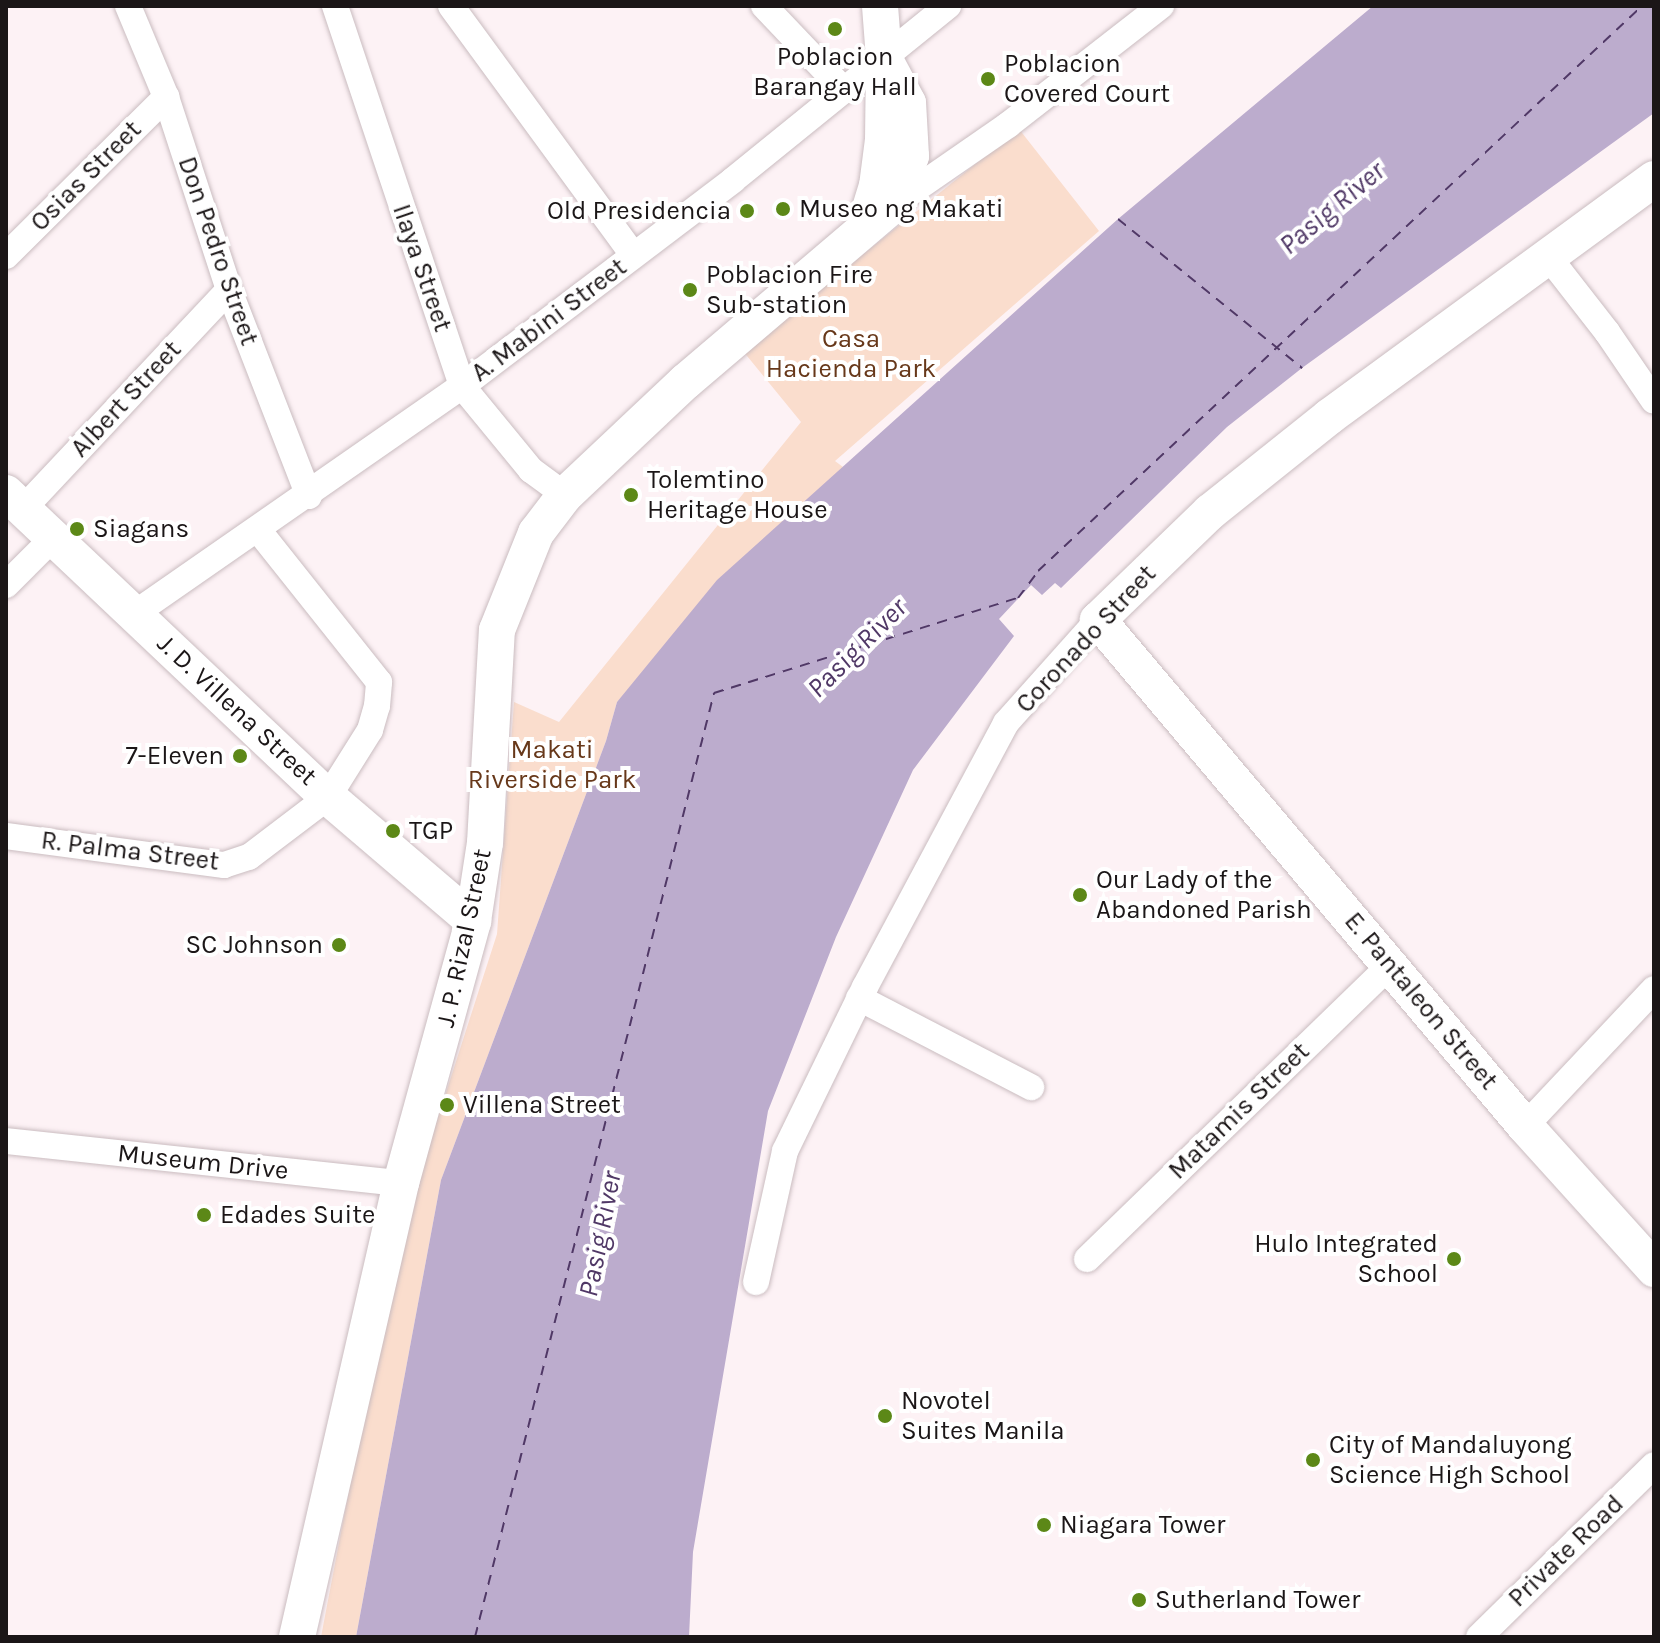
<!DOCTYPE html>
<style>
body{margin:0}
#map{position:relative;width:1660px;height:1643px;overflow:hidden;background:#fdf2f5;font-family:Karla,sans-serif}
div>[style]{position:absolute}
.green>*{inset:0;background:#faddcd}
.water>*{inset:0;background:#bcaccd}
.ferry>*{height:2px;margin-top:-1px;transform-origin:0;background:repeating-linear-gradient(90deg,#503866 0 10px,transparent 0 18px)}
.roads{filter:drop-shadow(0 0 2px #cabcc0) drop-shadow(0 0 2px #cabcc0)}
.street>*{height:26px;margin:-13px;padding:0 13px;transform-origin:13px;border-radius:13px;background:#fff}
.secondary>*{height:36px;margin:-18px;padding:0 18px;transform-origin:18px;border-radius:18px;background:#fff}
.dots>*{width:22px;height:22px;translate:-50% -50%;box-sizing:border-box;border:4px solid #fff;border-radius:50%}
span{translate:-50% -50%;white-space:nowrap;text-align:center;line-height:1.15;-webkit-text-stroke:8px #fff;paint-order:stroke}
.poi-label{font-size:26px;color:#1b1617}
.left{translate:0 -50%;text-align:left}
.right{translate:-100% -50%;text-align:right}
.street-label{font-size:26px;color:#1b1617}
.park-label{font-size:26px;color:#67381a}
.water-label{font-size:28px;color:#503866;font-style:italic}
.frame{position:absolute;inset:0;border:8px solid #1b1617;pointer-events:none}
</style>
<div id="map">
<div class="green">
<div style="clip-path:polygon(1019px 129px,1099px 231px,835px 461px,843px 467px,617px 702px,606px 741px,441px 1180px,356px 1637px,321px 1637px,367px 1396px,415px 1189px,497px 934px,514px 702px,559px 722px,801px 422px,743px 351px)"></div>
</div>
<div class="water">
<div style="clip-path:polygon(1373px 6px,1654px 6px,1654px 113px,1302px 368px,1227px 427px,1061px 588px,1055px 583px,1042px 595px,1031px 585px,999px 619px,1014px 636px,913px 770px,836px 937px,768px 1111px,693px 1552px,689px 1637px,356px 1637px,441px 1180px,606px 741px,617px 702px,717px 580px,1118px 219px)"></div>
</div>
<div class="ferry">
<div style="left:1118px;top:219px;width:237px;rotate:39deg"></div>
<div style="left:475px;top:1637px;width:974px;rotate:-75.79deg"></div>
<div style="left:714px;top:693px;width:318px;rotate:-17.4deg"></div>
<div style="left:1018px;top:598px;width:34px;rotate:-53deg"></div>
<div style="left:1038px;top:571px;width:827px;rotate:-43.09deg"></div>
</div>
<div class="roads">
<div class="street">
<div style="left:128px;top:6px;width:99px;rotate:67.3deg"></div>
<div style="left:166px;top:97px;width:203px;rotate:71.9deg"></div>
<div style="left:229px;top:290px;width:221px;rotate:68.8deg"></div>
<div style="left:335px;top:6px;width:401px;rotate:71.5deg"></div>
<div style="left:462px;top:386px;width:109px;rotate:50.6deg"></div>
<div style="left:531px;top:470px;width:42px;rotate:36.3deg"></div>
<div style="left:451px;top:6px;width:308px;rotate:53.8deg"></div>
<div style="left:764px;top:6px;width:116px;rotate:46.4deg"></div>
<div style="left:894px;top:204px;width:139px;rotate:-34.7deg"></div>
<div style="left:1008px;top:125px;width:194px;rotate:-37.9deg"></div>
<div style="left:1547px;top:255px;width:98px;rotate:52.1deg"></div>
<div style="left:1607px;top:332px;width:83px;rotate:55.7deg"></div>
<div style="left:6px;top:256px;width:226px;rotate:-44.8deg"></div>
<div style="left:23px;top:509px;width:301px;rotate:-46.8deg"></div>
<div style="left:6px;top:585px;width:66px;rotate:-45deg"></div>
<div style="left:134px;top:614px;width:399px;rotate:-34.8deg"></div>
<div style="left:462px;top:386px;width:340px;rotate:-37.2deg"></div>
<div style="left:733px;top:180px;width:277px;rotate:-39deg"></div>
<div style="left:6px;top:836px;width:220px;rotate:7.6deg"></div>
<div style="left:224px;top:865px;width:26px;rotate:-18deg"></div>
<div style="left:249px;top:857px;width:99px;rotate:-37.2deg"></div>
<div style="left:328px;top:797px;width:79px;rotate:-57.9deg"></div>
<div style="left:370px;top:730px;width:25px;rotate:-74deg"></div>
<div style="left:377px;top:706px;width:24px;rotate:-85deg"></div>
<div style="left:379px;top:682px;width:194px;rotate:-128.5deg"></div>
<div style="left:859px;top:998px;width:194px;rotate:27.4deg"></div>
<div style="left:1525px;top:1126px;width:188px;rotate:-46.7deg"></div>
<div style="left:6px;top:1141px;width:397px;rotate:6.1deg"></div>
<div style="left:1087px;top:1259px;width:424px;rotate:-44.1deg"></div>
<div style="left:756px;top:1282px;width:134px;rotate:-77.5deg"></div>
<div style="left:785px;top:1151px;width:182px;rotate:-64deg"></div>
<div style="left:865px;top:987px;width:299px;rotate:-61.9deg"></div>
<div style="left:1006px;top:723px;width:138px;rotate:-48.2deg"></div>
<div style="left:1479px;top:1637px;width:245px;rotate:-44.5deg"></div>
</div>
<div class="secondary">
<div style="left:1654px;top:179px;width:403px;rotate:143.8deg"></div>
<div style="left:1329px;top:417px;width:152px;rotate:141.4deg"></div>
<div style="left:1210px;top:512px;width:156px;rotate:136deg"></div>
<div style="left:1098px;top:620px;width:662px;rotate:49.84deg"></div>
<div style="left:1525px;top:1126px;width:193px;rotate:47.9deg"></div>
<div style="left:868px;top:215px;width:30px;rotate:-73deg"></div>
<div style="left:877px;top:186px;width:46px;rotate:-82.6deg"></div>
<div style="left:883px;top:140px;width:82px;rotate:-89.3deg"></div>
<div style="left:884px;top:58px;width:52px;rotate:-94.4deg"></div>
<div style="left:6px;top:493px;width:443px;rotate:43.4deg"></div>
<div style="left:328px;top:797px;width:191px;rotate:40.5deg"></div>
<div style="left:297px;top:1637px;width:466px;rotate:-77.1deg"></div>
<div style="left:401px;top:1183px;width:272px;rotate:-74.6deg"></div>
<div style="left:473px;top:921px;width:79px;rotate:-81.3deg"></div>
<div style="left:485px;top:843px;width:213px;rotate:-86.8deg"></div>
<div style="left:497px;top:630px;width:105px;rotate:-68.1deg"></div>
<div style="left:536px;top:533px;width:48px;rotate:-52.7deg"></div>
<div style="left:565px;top:495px;width:165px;rotate:-43.3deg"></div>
<div style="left:685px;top:382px;width:275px;rotate:-40.4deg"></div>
<div style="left:894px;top:204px;width:51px;rotate:-70.5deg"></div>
<div style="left:911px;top:156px;width:53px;rotate:-93.2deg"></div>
<div style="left:908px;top:103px;width:51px;rotate:-118.1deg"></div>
</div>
</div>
<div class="dots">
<div style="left:835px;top:29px;background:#5c8817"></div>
<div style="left:988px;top:79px;background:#5c8817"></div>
<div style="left:783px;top:209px;background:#5c8817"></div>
<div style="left:747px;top:211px;background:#5c8817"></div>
<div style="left:690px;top:290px;background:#5c8817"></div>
<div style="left:631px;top:495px;background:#5c8817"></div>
<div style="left:77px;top:529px;background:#5c8817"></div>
<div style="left:240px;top:756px;background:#5c8817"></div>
<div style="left:393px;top:831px;background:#5c8817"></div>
<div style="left:1080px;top:895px;background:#5c8817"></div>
<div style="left:339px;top:945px;background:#5c8817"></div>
<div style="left:447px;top:1105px;background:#5c8817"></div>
<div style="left:204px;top:1215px;background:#5c8817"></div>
<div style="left:1454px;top:1259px;background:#5c8817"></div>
<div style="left:885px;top:1416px;background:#5c8817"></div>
<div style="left:1313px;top:1460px;background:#5c8817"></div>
<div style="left:1044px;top:1525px;background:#5c8817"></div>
<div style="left:1139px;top:1600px;background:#5c8817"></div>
</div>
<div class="poi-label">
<span style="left:835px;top:72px">Poblacion<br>Barangay Hall</span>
<span class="left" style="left:1004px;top:79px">Poblacion<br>Covered Court</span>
<span class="left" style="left:799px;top:209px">Museo ng Makati</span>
<span class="right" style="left:731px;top:211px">Old Presidencia</span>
<span class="left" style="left:706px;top:290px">Poblacion Fire<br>Sub-station</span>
<span class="left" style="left:647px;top:495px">Tolemtino<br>Heritage House</span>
<span class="left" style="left:93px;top:529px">Siagans</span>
<span class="right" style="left:224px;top:756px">7-Eleven</span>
<span class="left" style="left:409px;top:831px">TGP</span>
<span class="left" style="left:1096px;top:895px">Our Lady of the<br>Abandoned Parish</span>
<span class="right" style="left:323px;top:945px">SC Johnson</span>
<span class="left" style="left:463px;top:1105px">Villena Street</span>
<span class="left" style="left:220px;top:1215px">Edades Suite</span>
<span class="right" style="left:1438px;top:1259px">Hulo Integrated<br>School</span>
<span class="left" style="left:901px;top:1416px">Novotel<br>Suites Manila</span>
<span class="left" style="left:1329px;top:1460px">City of Mandaluyong<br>Science High School</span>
<span class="left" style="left:1060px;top:1525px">Niagara Tower</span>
<span class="left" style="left:1155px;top:1600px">Sutherland Tower</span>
</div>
<div class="street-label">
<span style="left:86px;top:176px;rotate:-45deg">Osias Street</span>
<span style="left:218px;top:251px;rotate:71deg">Don Pedro Street</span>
<span style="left:422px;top:268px;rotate:71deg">Ilaya Street</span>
<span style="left:549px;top:320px;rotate:-37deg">A. Mabini Street</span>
<span style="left:126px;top:399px;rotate:-47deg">Albert Street</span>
<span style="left:1086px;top:639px;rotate:-47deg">Coronado Street</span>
<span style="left:237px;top:710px;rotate:43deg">J. D. Villena Street</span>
<span style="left:130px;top:851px;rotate:7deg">R. Palma Street</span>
<span style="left:464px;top:938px;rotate:-78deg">J. P. Rizal Street</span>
<span style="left:1421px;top:1001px;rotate:50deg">E. Pantaleon Street</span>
<span style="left:1239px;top:1111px;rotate:-44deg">Matamis Street</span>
<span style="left:203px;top:1162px;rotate:6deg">Museum Drive</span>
<span style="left:1566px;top:1551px;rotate:-44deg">Private Road</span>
</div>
<div class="park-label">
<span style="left:851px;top:354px">Casa<br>Hacienda Park</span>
<span style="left:552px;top:765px">Makati<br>Riverside Park</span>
</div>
<div class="water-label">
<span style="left:1332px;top:208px;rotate:-40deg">Pasig River</span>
<span style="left:857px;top:648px;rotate:-45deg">Pasig River</span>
<span style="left:600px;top:1234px;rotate:-79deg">Pasig River</span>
</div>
<div class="frame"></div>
</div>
